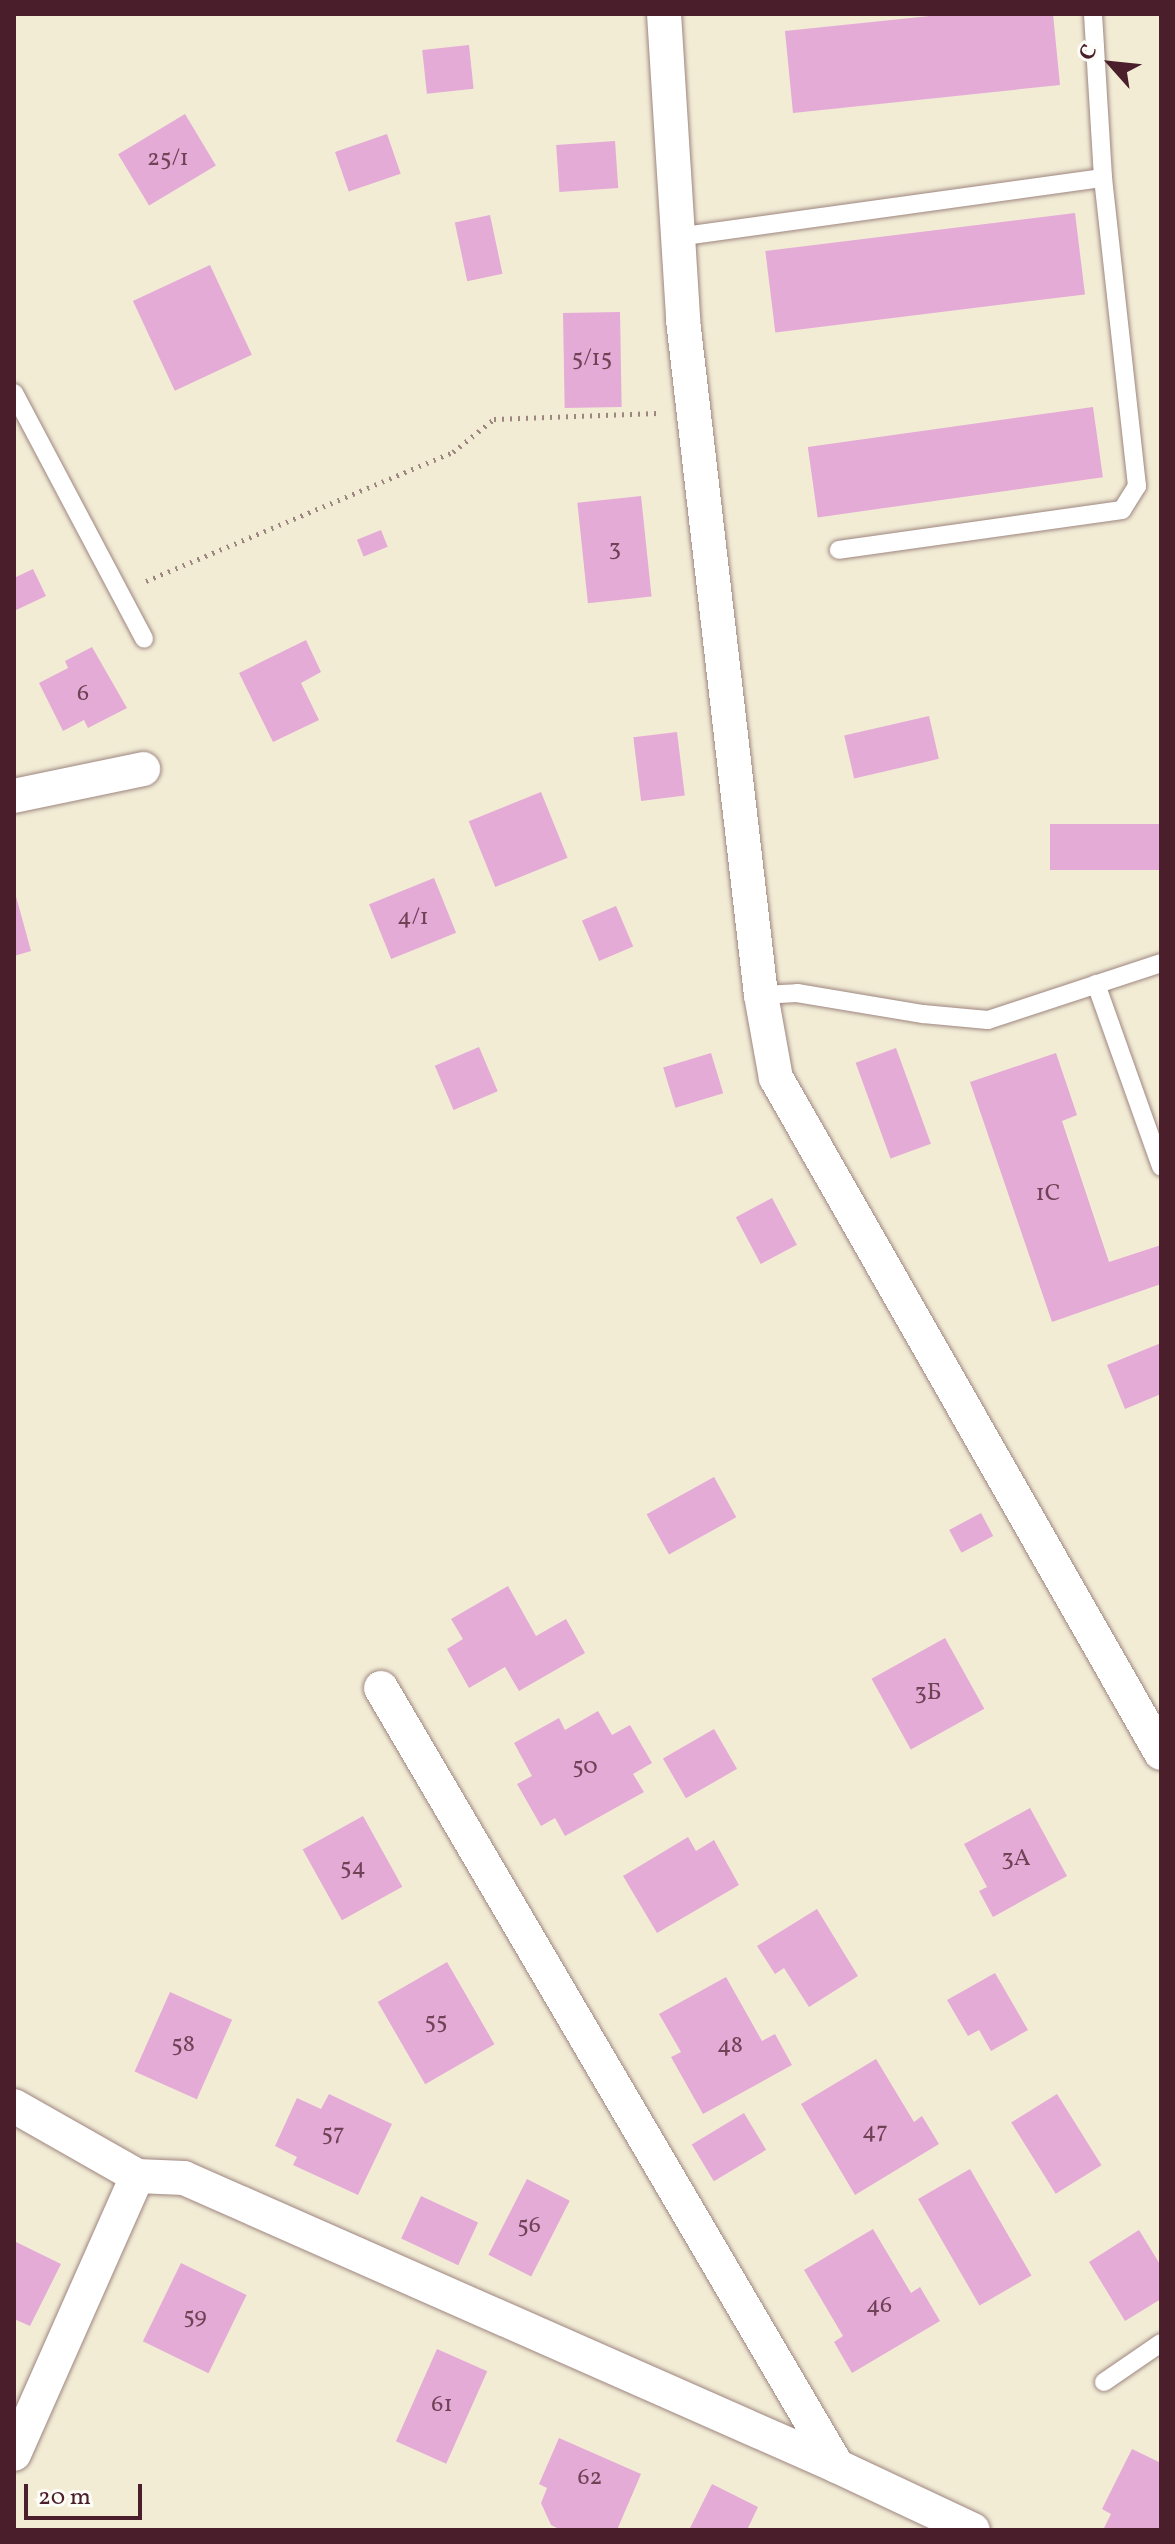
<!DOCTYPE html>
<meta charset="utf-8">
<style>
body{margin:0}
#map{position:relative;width:1175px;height:2544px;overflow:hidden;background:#f2ecd5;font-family:Vollkorn,serif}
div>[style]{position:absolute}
.building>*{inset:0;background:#e4abd7;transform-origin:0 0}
.path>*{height:5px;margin-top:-2.5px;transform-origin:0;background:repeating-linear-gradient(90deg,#9e8680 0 2px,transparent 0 8px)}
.roads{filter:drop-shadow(0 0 2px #9e8680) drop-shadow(0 0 2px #9e8680)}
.lane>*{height:18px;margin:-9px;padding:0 9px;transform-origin:9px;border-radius:9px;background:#fff}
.street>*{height:34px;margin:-17px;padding:0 17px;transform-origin:17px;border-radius:17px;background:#fff}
span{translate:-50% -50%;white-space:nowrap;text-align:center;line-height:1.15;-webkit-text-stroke:8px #fdfcf7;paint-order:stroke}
.number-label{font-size:24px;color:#704256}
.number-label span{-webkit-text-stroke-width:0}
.frame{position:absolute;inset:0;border:16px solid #4a1f2b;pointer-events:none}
.north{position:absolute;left:1071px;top:24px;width:80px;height:80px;-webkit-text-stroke:6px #fdfcf7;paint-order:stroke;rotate:297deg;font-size:22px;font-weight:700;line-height:32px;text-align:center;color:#4a1f2b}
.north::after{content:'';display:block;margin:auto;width:28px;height:36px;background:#4a1f2b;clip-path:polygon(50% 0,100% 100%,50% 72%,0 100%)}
.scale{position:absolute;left:24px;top:2484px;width:118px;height:36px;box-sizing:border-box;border:4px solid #4a1f2b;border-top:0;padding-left:10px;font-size:24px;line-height:28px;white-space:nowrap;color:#4a1f2b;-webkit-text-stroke:6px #fdfcf7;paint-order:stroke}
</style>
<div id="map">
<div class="building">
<div style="clip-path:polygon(949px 14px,1053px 14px,1060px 85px,793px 113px,785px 31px)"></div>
<div style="left:469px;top:45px;width:44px;height:47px;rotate:84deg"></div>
<div style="left:185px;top:114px;width:60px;height:78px;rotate:59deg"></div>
<div style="left:387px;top:134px;width:42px;height:55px;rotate:71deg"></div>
<div style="left:615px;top:141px;width:47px;height:59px;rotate:86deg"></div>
<div style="left:1075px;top:213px;width:82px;height:312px;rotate:83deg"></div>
<div style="left:490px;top:215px;width:60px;height:36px;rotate:78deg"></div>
<div style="left:210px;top:265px;width:99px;height:85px;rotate:65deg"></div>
<div style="left:620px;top:312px;width:95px;height:57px;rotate:89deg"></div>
<div style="left:1093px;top:407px;width:71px;height:288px;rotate:82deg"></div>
<div style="left:641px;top:496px;width:101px;height:64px;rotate:84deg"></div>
<div style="left:381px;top:530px;width:18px;height:26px;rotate:68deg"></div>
<div style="clip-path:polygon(33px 569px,46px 596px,14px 611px,14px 578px)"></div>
<div style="clip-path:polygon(306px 640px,321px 672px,301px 683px,319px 720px,273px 742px,239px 673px)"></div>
<div style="clip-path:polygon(92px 647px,127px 708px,88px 728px,84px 720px,63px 731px,39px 683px,68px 668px,65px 661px)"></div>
<div style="left:929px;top:716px;width:44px;height:87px;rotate:77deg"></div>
<div style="left:677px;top:732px;width:64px;height:44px;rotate:83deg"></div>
<div style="left:541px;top:792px;width:71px;height:78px;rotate:68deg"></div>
<div style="left:1161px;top:824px;width:46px;height:111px;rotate:90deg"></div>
<div style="left:434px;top:878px;width:59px;height:70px;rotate:68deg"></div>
<div style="clip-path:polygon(14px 889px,31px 951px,14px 956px)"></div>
<div style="left:616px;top:906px;width:44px;height:37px;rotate:67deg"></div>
<div style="left:479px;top:1047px;width:48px;height:48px;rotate:67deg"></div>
<div style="left:896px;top:1048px;width:102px;height:43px;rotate:70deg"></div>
<div style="left:711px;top:1053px;width:42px;height:50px;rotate:73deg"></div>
<div style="clip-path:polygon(1056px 1053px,1077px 1115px,1062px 1121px,1109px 1262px,1161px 1245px,1161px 1284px,1052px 1322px,970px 1082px)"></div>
<div style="left:772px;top:1198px;width:53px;height:41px;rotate:62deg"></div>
<div style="clip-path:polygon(1161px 1343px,1161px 1394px,1125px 1409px,1107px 1365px)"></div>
<div style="left:714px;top:1477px;width:46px;height:77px;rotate:61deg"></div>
<div style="left:981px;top:1513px;width:26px;height:36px;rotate:62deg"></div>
<div style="clip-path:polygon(508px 1586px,536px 1636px,566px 1619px,585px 1653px,519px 1691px,505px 1667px,469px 1688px,447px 1649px,463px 1639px,451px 1619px)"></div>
<div style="left:945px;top:1638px;width:81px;height:84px;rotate:61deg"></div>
<div style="clip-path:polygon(598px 1711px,612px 1735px,630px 1725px,652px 1763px,633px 1774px,644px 1792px,565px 1836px,555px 1818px,541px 1826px,517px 1784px,532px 1776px,514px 1743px,559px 1718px,565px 1730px)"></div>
<div style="left:714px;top:1729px;width:46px;height:59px;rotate:60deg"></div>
<div style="clip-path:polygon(1030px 1808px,1067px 1876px,993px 1917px,979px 1891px,987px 1887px,964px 1844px)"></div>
<div style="left:363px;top:1816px;width:81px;height:69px;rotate:61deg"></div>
<div style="clip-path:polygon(688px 1837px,696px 1851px,714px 1840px,739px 1885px,657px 1933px,623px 1876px)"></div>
<div style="clip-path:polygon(817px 1909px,858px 1976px,809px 2007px,784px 1968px,775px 1974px,757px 1946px)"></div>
<div style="left:447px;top:1962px;width:95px;height:80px;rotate:60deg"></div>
<div style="clip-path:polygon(995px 1973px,1028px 2030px,991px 2051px,979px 2030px,968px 2036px,947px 2000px)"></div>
<div style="clip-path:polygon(726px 1977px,762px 2041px,775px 2034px,792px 2065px,703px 2114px,671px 2057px,681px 2052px,659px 2014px)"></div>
<div style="left:170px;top:1992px;width:68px;height:87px;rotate:24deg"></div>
<div style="clip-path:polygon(876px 2059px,914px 2122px,922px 2116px,939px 2144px,855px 2195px,801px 2104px)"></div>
<div style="clip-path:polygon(329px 2094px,392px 2124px,358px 2195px,293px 2165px,297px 2157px,275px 2146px,297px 2098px,321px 2109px)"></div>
<div style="left:1057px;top:2094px;width:84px;height:54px;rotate:58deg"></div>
<div style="left:744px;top:2113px;width:43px;height:61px;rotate:59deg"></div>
<div style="left:970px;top:2169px;width:123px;height:60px;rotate:60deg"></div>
<div style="left:527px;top:2179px;width:48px;height:85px;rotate:27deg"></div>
<div style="left:421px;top:2196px;width:63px;height:47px;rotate:25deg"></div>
<div style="clip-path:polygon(873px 2229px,911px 2293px,920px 2287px,940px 2321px,852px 2373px,834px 2342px,843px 2336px,804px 2270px)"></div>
<div style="clip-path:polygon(1139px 2230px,1161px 2266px,1161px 2299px,1125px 2321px,1089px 2262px)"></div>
<div style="clip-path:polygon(14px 2241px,61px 2264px,30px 2326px,14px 2319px)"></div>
<div style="left:181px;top:2263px;width:73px;height:87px;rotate:26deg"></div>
<div style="left:437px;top:2349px;width:55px;height:101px;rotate:24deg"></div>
<div style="clip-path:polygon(559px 2438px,641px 2474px,617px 2530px,561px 2530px,551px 2525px,541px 2503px,547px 2488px,539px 2484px)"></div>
<div style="clip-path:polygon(1132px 2449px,1161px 2463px,1161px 2530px,1103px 2530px,1111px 2514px,1102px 2509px)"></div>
<div style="clip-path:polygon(712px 2484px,758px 2507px,747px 2530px,689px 2530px)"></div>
</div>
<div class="path">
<div style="left:146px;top:581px;width:333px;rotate:-22.8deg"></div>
<div style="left:453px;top:452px;width:53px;rotate:-38.8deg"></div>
<div style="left:494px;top:419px;width:164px;rotate:-2.1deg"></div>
</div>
<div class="roads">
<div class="lane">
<div style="left:1093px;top:14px;width:164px;rotate:86.5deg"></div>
<div style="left:677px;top:237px;width:430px;rotate:-7.9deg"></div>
<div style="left:1103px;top:178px;width:310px;rotate:83.7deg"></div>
<div style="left:1137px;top:486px;width:28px;rotate:122deg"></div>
<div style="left:1122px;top:510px;width:286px;rotate:172deg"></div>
<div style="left:14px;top:393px;width:278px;rotate:62.1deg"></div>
<div style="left:1096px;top:984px;width:194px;rotate:70.4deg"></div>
<div style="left:761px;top:995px;width:36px;rotate:-3deg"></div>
<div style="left:797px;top:993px;width:128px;rotate:9.5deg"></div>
<div style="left:923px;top:1014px;width:65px;rotate:5.3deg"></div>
<div style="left:988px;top:1020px;width:182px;rotate:-18.2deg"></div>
<div style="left:1104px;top:2382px;width:69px;rotate:-34.4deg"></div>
</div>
<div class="street">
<div style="left:664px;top:14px;width:307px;rotate:86.4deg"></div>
<div style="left:683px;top:320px;width:679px;rotate:83.41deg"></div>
<div style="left:761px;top:995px;width:84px;rotate:79.8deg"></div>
<div style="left:776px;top:1078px;width:777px;rotate:60.3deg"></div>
<div style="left:14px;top:796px;width:132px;rotate:-11.8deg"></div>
<div style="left:381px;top:1688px;width:902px;rotate:59.62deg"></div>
<div style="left:14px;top:2106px;width:142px;rotate:29.6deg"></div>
<div style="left:137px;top:2176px;width:47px;rotate:2.4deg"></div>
<div style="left:184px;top:2178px;width:714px;rotate:23.8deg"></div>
<div style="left:837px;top:2466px;width:150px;rotate:25.2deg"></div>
<div style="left:14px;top:2454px;width:304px;rotate:-66.1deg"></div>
</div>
</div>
<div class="number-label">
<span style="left:168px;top:160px">25/1</span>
<span style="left:592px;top:360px">5/15</span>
<span style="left:615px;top:550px">3</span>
<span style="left:83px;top:695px">6</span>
<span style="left:413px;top:919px">4/1</span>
<span style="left:1048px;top:1195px">1С</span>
<span style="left:928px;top:1694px">3Б</span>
<span style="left:585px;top:1768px">50</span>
<span style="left:1016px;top:1860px">3А</span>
<span style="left:353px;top:1869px">54</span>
<span style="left:436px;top:2023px">55</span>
<span style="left:183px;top:2046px">58</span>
<span style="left:730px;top:2047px">48</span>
<span style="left:875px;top:2133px">47</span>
<span style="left:333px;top:2135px">57</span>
<span style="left:529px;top:2227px">56</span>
<span style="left:879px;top:2307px">46</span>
<span style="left:195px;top:2318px">59</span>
<span style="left:442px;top:2406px">61</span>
<span style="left:590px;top:2479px">62</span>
</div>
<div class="frame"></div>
<div class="north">С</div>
<div class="scale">20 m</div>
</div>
